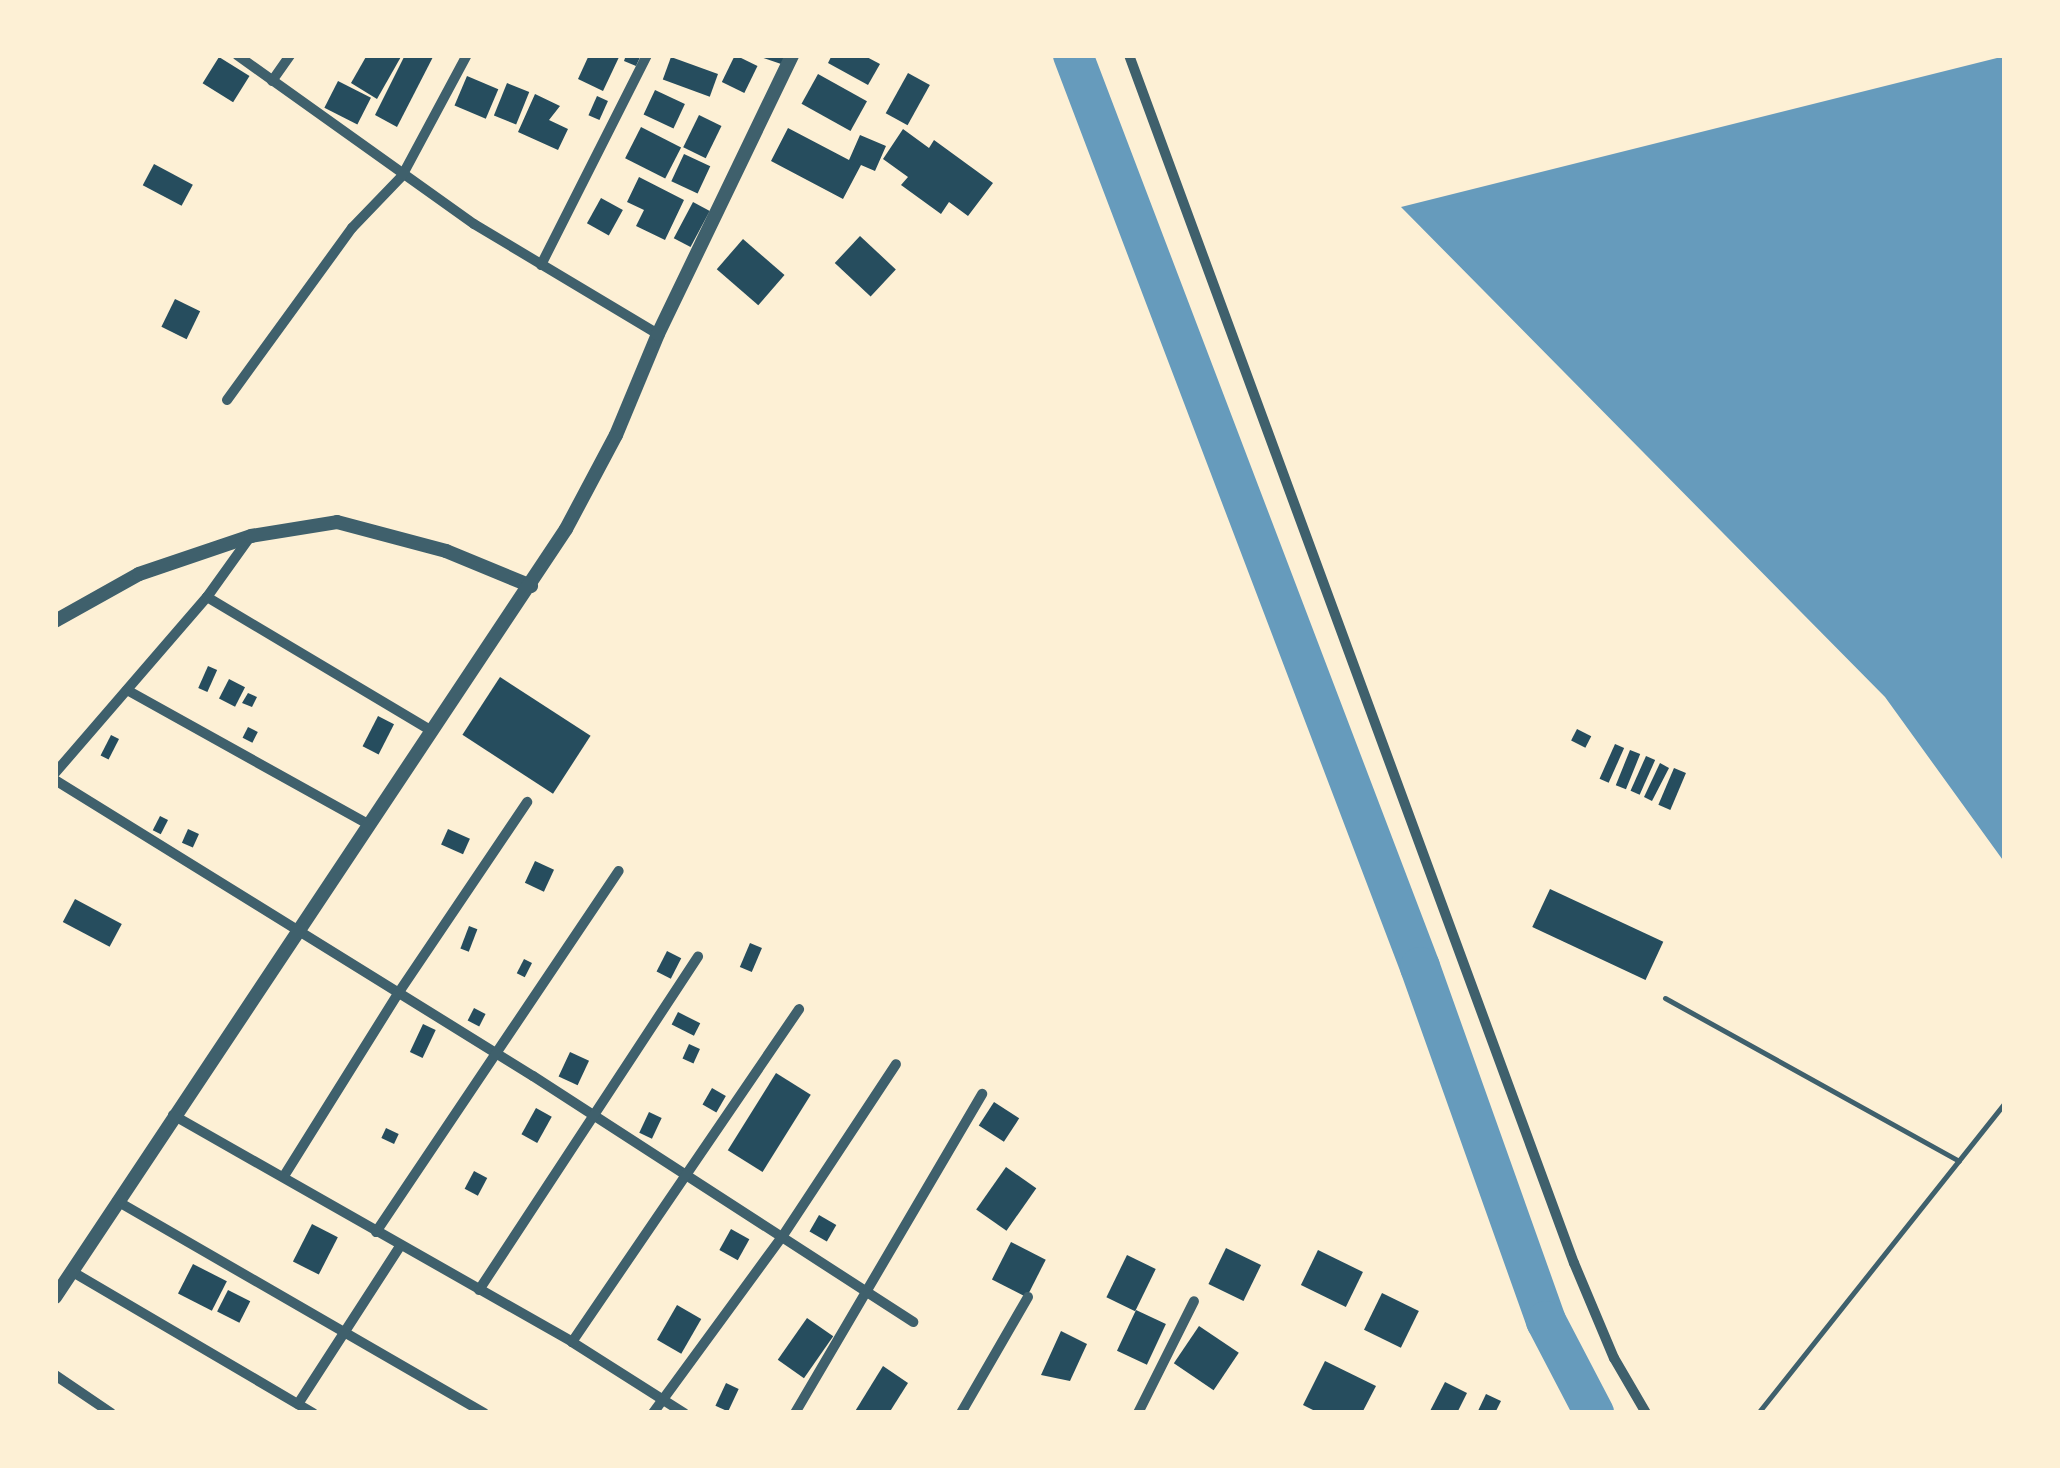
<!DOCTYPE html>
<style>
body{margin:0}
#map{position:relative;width:2060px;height:1468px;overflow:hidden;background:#fdf0d5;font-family:"Crimson Pro",serif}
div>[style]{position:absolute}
.water>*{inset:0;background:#669bbc}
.river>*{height:40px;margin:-20px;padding:0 20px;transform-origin:20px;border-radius:20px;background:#669bbc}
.building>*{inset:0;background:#264d5e;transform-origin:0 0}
.service>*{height:5px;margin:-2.5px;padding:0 2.5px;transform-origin:2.5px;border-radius:2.5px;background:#3f606c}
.minor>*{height:10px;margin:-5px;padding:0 5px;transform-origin:5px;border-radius:5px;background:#3f606c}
.tertiary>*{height:14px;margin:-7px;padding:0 7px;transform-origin:7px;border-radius:7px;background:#3f606c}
span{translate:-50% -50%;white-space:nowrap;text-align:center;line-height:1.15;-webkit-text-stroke:9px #fdf0d5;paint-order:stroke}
.frame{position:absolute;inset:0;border:58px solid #fdf0d5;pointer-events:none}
</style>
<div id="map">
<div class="water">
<div style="clip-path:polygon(2005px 56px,2005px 863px,1885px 697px,1401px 207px)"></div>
</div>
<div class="river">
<div style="left:1073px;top:55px;width:976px;rotate:69.17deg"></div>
<div style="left:1420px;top:967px;width:376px;rotate:70.4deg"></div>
<div style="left:1546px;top:1321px;width:104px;rotate:62.4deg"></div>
</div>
<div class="building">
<div style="clip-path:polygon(367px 55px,402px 55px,377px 99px,351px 83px)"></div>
<div style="clip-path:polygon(405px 55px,434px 55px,397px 127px,375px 115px)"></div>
<div style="clip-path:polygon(589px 55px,620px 55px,603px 91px,578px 79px)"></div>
<div style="clip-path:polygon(626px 55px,641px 55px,636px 66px,624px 61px)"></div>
<div style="left:735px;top:55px;width:25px;height:30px;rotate:26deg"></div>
<div style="clip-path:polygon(755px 55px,790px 55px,787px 66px)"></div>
<div style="clip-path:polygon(832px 55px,863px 55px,880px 64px,868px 85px,828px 63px)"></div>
<div style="left:219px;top:57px;width:36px;height:31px;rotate:32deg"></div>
<div style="left:671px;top:57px;width:50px;height:24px;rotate:20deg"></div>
<div style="left:908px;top:73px;width:25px;height:46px;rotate:29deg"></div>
<div style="left:818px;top:74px;width:56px;height:34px;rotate:29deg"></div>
<div style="left:467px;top:76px;width:34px;height:32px;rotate:23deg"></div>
<div style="left:338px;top:81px;width:37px;height:30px;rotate:27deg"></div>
<div style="left:507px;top:83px;width:24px;height:35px;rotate:22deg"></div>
<div style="left:655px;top:90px;width:33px;height:27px;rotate:25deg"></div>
<div style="clip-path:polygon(535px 94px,560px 106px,549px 120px,568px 129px,558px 150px,518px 132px)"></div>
<div style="left:597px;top:96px;width:12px;height:21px;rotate:24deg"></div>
<div style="left:699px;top:115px;width:25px;height:36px;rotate:26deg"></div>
<div style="left:641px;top:127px;width:45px;height:35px;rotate:27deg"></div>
<div style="clip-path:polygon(788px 128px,849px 160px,860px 135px,886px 146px,875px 171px,861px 165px,843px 199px,771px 161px)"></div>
<div style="clip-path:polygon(903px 129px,929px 148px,934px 140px,993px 183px,968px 216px,949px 202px,941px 214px,901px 185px,908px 177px,883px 159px)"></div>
<div style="left:684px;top:154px;width:29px;height:30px;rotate:25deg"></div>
<div style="left:154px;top:164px;width:44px;height:24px;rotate:28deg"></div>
<div style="clip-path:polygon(639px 177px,684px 200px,665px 240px,636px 226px,644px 210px,627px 202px)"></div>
<div style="left:601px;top:198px;width:25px;height:29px;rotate:29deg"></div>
<div style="left:693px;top:202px;width:19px;height:41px;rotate:28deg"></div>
<div style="left:860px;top:236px;width:49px;height:37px;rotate:43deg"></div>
<div style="left:743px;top:239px;width:55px;height:40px;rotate:41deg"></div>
<div style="left:175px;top:299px;width:28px;height:31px;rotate:26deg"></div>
<div style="left:208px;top:666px;width:10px;height:24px;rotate:24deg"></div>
<div style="left:500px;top:677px;width:108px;height:69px;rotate:33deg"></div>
<div style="left:229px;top:679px;width:18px;height:22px;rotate:27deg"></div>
<div style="clip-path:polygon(248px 693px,257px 697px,252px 707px,242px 703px)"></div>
<div style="left:378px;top:716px;width:18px;height:34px;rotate:27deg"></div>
<div style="left:248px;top:727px;width:11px;height:12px;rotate:27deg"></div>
<div style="left:1577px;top:729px;width:16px;height:13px;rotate:27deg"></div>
<div style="left:111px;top:735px;width:9px;height:23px;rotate:27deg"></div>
<div style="left:1615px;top:744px;width:10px;height:38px;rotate:24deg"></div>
<div style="left:1630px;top:750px;width:11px;height:38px;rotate:22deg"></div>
<div style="left:1646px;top:756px;width:10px;height:38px;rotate:24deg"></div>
<div style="clip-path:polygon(1660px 763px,1669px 768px,1652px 801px,1644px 797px)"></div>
<div style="left:1674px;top:768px;width:13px;height:40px;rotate:23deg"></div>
<div style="left:160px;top:816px;width:9px;height:16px;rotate:27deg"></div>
<div style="left:188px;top:829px;width:12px;height:15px;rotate:24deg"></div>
<div style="left:448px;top:829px;width:24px;height:17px;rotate:24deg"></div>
<div style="left:535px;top:861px;width:21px;height:24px;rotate:25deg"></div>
<div style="left:1550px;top:889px;width:125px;height:42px;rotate:25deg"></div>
<div style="left:75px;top:899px;width:53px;height:26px;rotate:28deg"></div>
<div style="left:469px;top:926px;width:9px;height:24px;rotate:21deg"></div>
<div style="left:750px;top:943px;width:13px;height:26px;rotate:23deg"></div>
<div style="left:667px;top:951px;width:16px;height:23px;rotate:27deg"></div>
<div style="left:524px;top:959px;width:9px;height:16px;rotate:27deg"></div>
<div style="left:474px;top:1008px;width:13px;height:14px;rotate:27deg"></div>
<div style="left:678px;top:1012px;width:25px;height:14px;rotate:27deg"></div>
<div style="left:423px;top:1024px;width:14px;height:31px;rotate:25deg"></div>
<div style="left:689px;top:1044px;width:12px;height:16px;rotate:24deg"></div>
<div style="left:570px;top:1052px;width:21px;height:27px;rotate:25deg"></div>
<div style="left:776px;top:1073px;width:41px;height:91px;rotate:32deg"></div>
<div style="left:712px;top:1088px;width:16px;height:19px;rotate:30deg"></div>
<div style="left:994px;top:1102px;width:30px;height:28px;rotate:33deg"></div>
<div style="left:536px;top:1108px;width:18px;height:30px;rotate:29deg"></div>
<div style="left:649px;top:1112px;width:14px;height:23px;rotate:25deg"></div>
<div style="left:386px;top:1128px;width:14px;height:11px;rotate:25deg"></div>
<div style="left:1006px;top:1167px;width:37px;height:52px;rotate:35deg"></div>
<div style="left:474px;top:1171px;width:15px;height:20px;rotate:28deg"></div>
<div style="left:819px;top:1215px;width:20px;height:19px;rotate:30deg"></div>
<div style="left:312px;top:1224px;width:29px;height:42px;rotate:27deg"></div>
<div style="left:731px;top:1229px;width:21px;height:24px;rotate:29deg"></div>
<div style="left:1011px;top:1242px;width:39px;height:42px;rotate:27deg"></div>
<div style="left:1226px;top:1248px;width:39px;height:40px;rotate:26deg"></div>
<div style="left:1318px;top:1250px;width:50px;height:39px;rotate:26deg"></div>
<div style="left:1127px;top:1255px;width:32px;height:47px;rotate:26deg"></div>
<div style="left:193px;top:1264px;width:38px;height:33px;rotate:27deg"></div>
<div style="left:228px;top:1290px;width:25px;height:24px;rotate:27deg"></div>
<div style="left:1382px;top:1293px;width:41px;height:41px;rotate:26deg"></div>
<div style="left:677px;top:1305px;width:28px;height:40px;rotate:30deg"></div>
<div style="left:1136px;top:1310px;width:33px;height:45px;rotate:25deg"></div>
<div style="left:807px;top:1318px;width:32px;height:51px;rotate:35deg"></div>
<div style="left:1199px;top:1326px;width:48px;height:45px;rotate:34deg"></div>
<div style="clip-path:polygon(1061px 1331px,1087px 1344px,1070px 1381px,1041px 1375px)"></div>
<div style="clip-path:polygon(1325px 1361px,1376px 1386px,1362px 1413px,1319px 1413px,1303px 1405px)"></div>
<div style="clip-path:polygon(883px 1366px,908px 1383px,889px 1413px,854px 1413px)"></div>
<div style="clip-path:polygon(1445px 1382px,1467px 1393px,1457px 1413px,1429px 1413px)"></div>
<div style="left:726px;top:1383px;width:14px;height:25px;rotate:25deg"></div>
<div style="clip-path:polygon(1486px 1394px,1501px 1401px,1495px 1413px,1477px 1413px)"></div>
</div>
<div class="service">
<div style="left:1665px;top:998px;width:336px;rotate:29deg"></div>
<div style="left:1758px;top:1413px;width:396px;rotate:-51.5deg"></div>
</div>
<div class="minor">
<div style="left:237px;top:55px;width:291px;rotate:35.5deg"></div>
<div style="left:474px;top:224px;width:214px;rotate:30.9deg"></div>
<div style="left:1129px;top:55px;width:1287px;rotate:69.78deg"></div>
<div style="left:1574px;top:1263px;width:103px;rotate:67.2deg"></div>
<div style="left:1614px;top:1358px;width:64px;rotate:59.8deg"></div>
<div style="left:272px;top:81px;width:32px;rotate:-55deg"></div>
<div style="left:541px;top:265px;width:235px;rotate:-63.2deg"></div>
<div style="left:227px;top:400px;width:213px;rotate:-54deg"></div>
<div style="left:352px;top:228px;width:72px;rotate:-46.1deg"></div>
<div style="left:402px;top:176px;width:137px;rotate:-61.8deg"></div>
<div style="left:207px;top:597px;width:262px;rotate:30.8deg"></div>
<div style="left:127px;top:690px;width:276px;rotate:29.1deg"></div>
<div style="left:55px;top:773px;width:233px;rotate:-49.2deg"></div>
<div style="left:207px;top:597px;width:74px;rotate:-54.4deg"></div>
<div style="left:55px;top:780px;width:562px;rotate:31.77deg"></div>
<div style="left:533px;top:1076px;width:453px;rotate:32.9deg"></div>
<div style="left:173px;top:1115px;width:459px;rotate:29.6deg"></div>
<div style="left:572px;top:1342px;width:133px;rotate:32.4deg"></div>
<div style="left:284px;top:1176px;width:213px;rotate:-58deg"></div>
<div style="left:397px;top:995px;width:233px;rotate:-56deg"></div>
<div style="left:117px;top:1201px;width:424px;rotate:30deg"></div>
<div style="left:376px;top:1232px;width:435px;rotate:-56.1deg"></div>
<div style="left:71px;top:1271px;width:281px;rotate:30.4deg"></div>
<div style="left:479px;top:1290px;width:399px;rotate:-56.7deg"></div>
<div style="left:572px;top:1342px;width:403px;rotate:-55.7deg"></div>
<div style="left:55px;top:1375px;width:68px;rotate:34.2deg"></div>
<div style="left:298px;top:1404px;width:189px;rotate:-57.1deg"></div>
<div style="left:653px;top:1413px;width:218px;rotate:-53.8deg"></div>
<div style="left:782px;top:1237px;width:207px;rotate:-56.6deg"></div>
<div style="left:795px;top:1413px;width:370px;rotate:-59.6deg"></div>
<div style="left:961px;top:1413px;width:134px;rotate:-60deg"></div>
<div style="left:1138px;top:1413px;width:125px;rotate:-63.4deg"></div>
</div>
<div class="tertiary">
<div style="left:55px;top:621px;width:96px;rotate:-29.2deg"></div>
<div style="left:139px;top:574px;width:118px;rotate:-18.7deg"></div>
<div style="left:251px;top:536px;width:87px;rotate:-9.2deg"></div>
<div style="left:337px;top:522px;width:113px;rotate:14.9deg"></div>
<div style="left:446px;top:551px;width:92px;rotate:22.4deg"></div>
<div style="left:55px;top:1297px;width:922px;rotate:-56.36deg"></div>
<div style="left:566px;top:529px;width:106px;rotate:-62deg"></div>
<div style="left:616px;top:435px;width:109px;rotate:-67.4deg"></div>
<div style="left:658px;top:334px;width:310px;rotate:-64.3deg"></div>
</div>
<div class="frame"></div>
</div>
